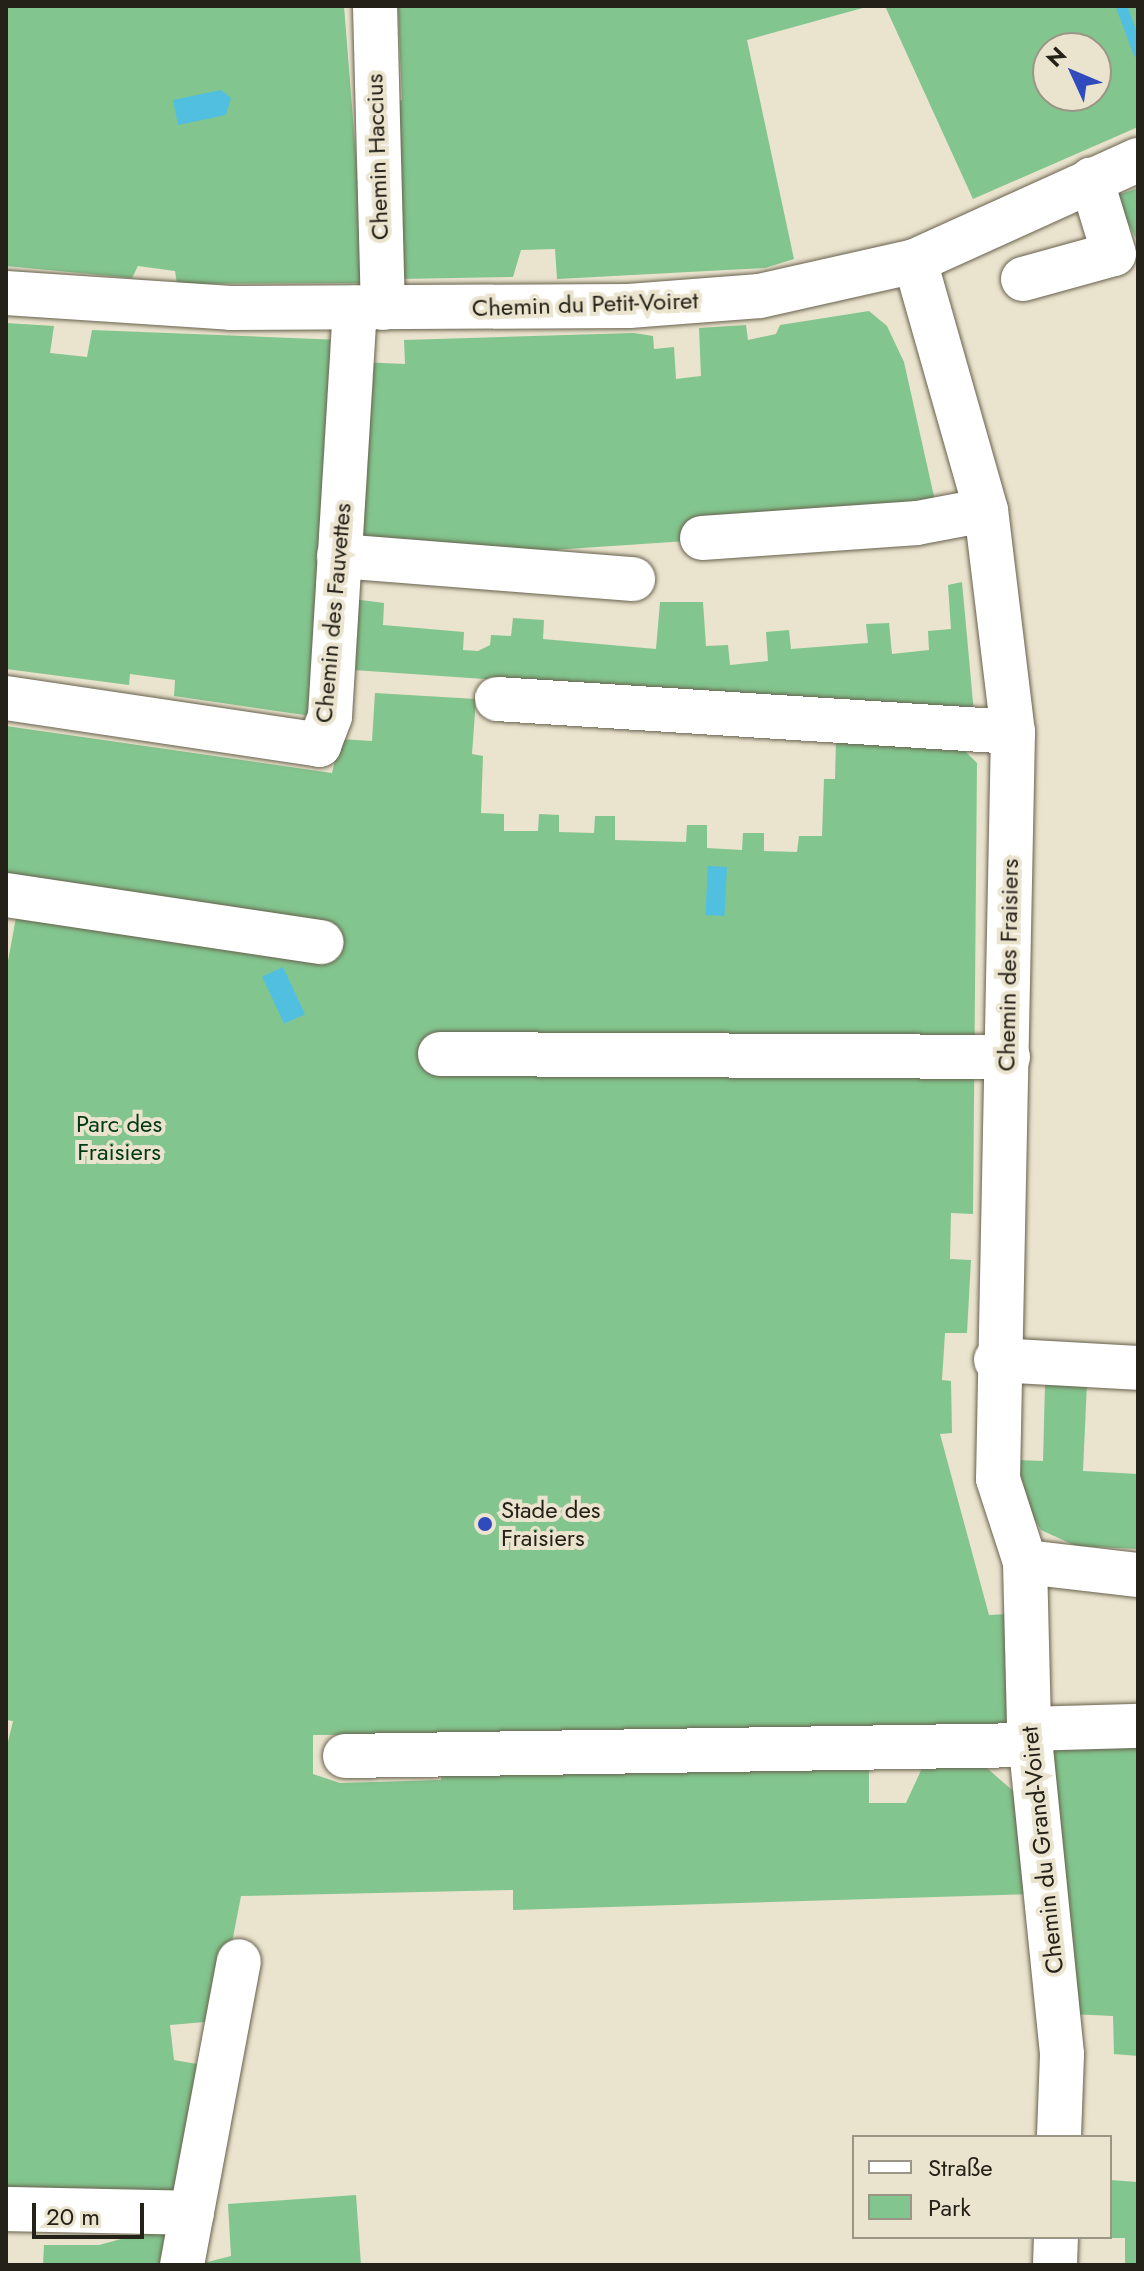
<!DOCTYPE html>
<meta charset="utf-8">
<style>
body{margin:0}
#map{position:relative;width:1144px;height:2271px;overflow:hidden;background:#eae3cd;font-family:Jost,sans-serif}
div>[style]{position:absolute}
.green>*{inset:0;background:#83c58e}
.water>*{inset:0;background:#51bfe0;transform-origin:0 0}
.stream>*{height:11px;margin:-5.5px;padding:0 5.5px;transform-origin:5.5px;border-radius:5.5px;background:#51bfe0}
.roads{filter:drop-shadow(0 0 2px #67614e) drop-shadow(0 0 2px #67614e)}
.minor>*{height:44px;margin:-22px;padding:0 22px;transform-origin:22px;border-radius:22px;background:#fff}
.dots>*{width:22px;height:22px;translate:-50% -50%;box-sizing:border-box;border:4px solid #eae3cd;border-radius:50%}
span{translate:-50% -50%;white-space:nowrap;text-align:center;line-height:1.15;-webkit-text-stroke:8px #eae3cd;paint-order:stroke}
.street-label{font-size:24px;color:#242119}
.park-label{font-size:24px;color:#023914}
.poi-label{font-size:24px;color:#242119}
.left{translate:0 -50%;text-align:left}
.frame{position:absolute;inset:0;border:8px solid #242119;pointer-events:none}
.legend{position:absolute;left:852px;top:2135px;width:260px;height:104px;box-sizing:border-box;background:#eae3cd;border:2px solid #9b9585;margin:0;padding:10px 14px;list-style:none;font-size:24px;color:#242119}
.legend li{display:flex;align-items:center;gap:16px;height:40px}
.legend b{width:40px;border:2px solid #9b9585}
.north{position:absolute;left:1032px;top:32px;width:80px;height:80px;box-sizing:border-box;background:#eae3cd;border:2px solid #9b9585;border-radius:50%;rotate:314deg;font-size:22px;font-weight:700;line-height:32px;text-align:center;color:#242119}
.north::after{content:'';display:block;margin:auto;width:28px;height:36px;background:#2f4bbc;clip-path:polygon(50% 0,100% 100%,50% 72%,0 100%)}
.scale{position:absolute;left:32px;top:2203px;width:112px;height:36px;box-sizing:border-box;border:4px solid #242119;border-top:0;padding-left:10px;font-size:24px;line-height:28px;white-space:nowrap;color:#242119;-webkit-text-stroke:6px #eae3cd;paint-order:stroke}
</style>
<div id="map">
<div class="green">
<div style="clip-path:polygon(6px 6px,344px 6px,366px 283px,177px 284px,175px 271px,138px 266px,132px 278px,6px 266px)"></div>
<div style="clip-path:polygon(398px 6px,870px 6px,747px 40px,794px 259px,765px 268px,557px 279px,555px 249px,521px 250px,513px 277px,399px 279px,389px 103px,402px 100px)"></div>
<div style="clip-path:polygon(evenodd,885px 6px,1138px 6px,1138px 127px,973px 199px,885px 6px,1096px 48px,1096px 96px,1048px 96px,1048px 48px,1096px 48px)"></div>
<div style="clip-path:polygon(1138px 188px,1138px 243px,1115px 196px)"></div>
<div style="clip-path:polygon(869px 311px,887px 326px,904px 362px,935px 501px,687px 541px,522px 552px,350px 537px,360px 362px,405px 364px,404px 340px,634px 333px,653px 336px,654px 349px,674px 347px,676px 379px,701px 376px,699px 328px,746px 325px,748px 340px,776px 334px,780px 325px)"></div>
<div style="clip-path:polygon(6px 323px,54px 326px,50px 353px,87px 357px,92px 330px,342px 340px,311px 716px,174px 696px,175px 680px,130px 674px,129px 685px,6px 669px)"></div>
<div style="clip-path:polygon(962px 582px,974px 713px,339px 669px,345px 598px,384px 603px,383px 625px,464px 632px,463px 650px,478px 651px,490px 645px,491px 635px,511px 636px,513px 618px,544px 620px,543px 639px,656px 649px,660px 602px,703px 602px,706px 646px,728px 645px,730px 665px,768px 661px,766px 632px,789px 630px,791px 649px,868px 643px,866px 624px,889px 623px,892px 654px,929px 650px,928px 631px,951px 629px,948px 585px)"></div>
<div style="clip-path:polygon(375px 693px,476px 699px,472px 754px,483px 756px,481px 813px,504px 814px,504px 831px,538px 831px,539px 814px,559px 815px,559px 832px,594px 833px,595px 816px,615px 816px,615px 840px,686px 842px,687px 825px,707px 825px,707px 848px,742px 850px,743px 833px,764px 833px,764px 851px,797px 852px,799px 836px,822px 836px,824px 779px,835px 779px,836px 739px,959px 745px,977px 763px,973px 1214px,951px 1213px,950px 1259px,971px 1260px,967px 1333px,945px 1333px,942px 1380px,951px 1381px,952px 1433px,940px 1434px,989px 1615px,1008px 1614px,1009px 1731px,313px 1735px,313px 1774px,340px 1783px,441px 1780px,442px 1762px,869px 1770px,869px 1803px,906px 1803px,923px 1766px,981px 1763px,1019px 1796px,1035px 1894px,513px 1910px,513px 1890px,241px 1896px,217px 2021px,170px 2025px,174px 2060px,208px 2066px,173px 2199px,6px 2201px,6px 1750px,13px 1721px,6px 1720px,6px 972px,17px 912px,6px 878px,6px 726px,332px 773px,340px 739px,372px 741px)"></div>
<div style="clip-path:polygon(1087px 1383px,1083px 1471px,1138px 1474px,1138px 1549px,1076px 1546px,1041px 1530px,1023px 1500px,1014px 1460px,1043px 1461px,1045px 1385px)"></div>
<div style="clip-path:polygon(1138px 1743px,1138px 2056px,1114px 2054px,1113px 2016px,1070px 2014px,1052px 1745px)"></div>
<div style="clip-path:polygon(1110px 2180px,1138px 2182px,1138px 2265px,1125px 2265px,1125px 2238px,1100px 2238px,1110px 2237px)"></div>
<div style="clip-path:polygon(356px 2195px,361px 2265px,196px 2265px,231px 2256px,228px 2204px)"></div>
<div style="clip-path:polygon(169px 2226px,162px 2265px,43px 2265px,44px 2245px,99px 2245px)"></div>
</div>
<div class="water">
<div style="clip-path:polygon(221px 90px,231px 98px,226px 115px,178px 125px,173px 100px)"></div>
<div style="left:708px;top:866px;width:19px;height:49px;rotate:3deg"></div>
<div style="left:283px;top:967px;width:52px;height:23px;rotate:65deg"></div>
</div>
<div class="stream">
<div style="left:1121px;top:6px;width:49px;rotate:69.7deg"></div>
</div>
<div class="roads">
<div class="minor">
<div style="left:375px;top:6px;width:302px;rotate:88.5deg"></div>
<div style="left:915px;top:261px;width:259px;rotate:74.1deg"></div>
<div style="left:986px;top:510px;width:224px;rotate:83.1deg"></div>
<div style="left:1013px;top:732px;width:747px;rotate:91.15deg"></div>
<div style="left:998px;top:1479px;width:87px;rotate:72deg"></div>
<div style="left:1025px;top:1562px;width:167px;rotate:88.6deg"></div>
<div style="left:1029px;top:1729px;width:327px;rotate:84.2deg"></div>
<div style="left:1062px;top:2054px;width:83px;rotate:92.1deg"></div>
<div style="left:1023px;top:279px;width:94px;rotate:-15.4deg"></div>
<div style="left:1114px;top:254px;width:78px;rotate:-107deg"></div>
<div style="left:6px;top:293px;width:225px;rotate:3.8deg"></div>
<div style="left:230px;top:308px;width:399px;rotate:-0.3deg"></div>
<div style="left:629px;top:306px;width:131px;rotate:-4.4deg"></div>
<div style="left:760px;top:296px;width:159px;rotate:-12.7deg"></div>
<div style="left:915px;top:261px;width:245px;rotate:-24.4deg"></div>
<div style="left:702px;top:538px;width:216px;rotate:-4deg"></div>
<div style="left:917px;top:523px;width:70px;rotate:-10.7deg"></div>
<div style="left:339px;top:556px;width:295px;rotate:4.5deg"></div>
<div style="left:6px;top:698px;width:317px;rotate:8.5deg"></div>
<div style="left:319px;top:745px;width:31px;rotate:-69deg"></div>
<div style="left:330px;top:716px;width:409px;rotate:-86.5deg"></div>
<div style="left:497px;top:699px;width:517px;rotate:3.66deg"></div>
<div style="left:6px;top:895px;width:319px;rotate:8.5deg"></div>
<div style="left:440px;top:1054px;width:568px;rotate:0.3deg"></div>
<div style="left:996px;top:1360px;width:142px;rotate:3.2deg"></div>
<div style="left:1025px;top:1562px;width:114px;rotate:6.6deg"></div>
<div style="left:1029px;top:1729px;width:109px;rotate:-1.6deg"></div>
<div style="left:345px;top:1756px;width:685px;rotate:-0.92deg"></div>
<div style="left:6px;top:2209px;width:186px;rotate:1.2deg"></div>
<div style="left:182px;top:2265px;width:309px;rotate:-79.4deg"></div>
<div style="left:1055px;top:2265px;width:28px;rotate:-88deg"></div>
</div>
</div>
<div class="dots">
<div style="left:485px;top:1524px;background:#2f4bbc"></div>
</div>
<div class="street-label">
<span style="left:377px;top:157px;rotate:-92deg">Chemin Haccius</span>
<span style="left:585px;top:304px;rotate:-2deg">Chemin du Petit-Voiret</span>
<span style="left:333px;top:613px;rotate:-85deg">Chemin des Fauvettes</span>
<span style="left:1008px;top:965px;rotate:-89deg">Chemin des Fraisiers</span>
<span style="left:1042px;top:1850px;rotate:-96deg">Chemin du Grand-Voiret</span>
</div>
<div class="park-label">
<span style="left:119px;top:1138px">Parc des<br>Fraisiers</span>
</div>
<div class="poi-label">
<span class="left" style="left:501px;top:1524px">Stade des<br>Fraisiers</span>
</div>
<div class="frame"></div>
<ul class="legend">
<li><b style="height:10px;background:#fff"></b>Straße</li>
<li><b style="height:22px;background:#83c58e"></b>Park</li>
</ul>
<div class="north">N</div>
<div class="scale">20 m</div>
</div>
